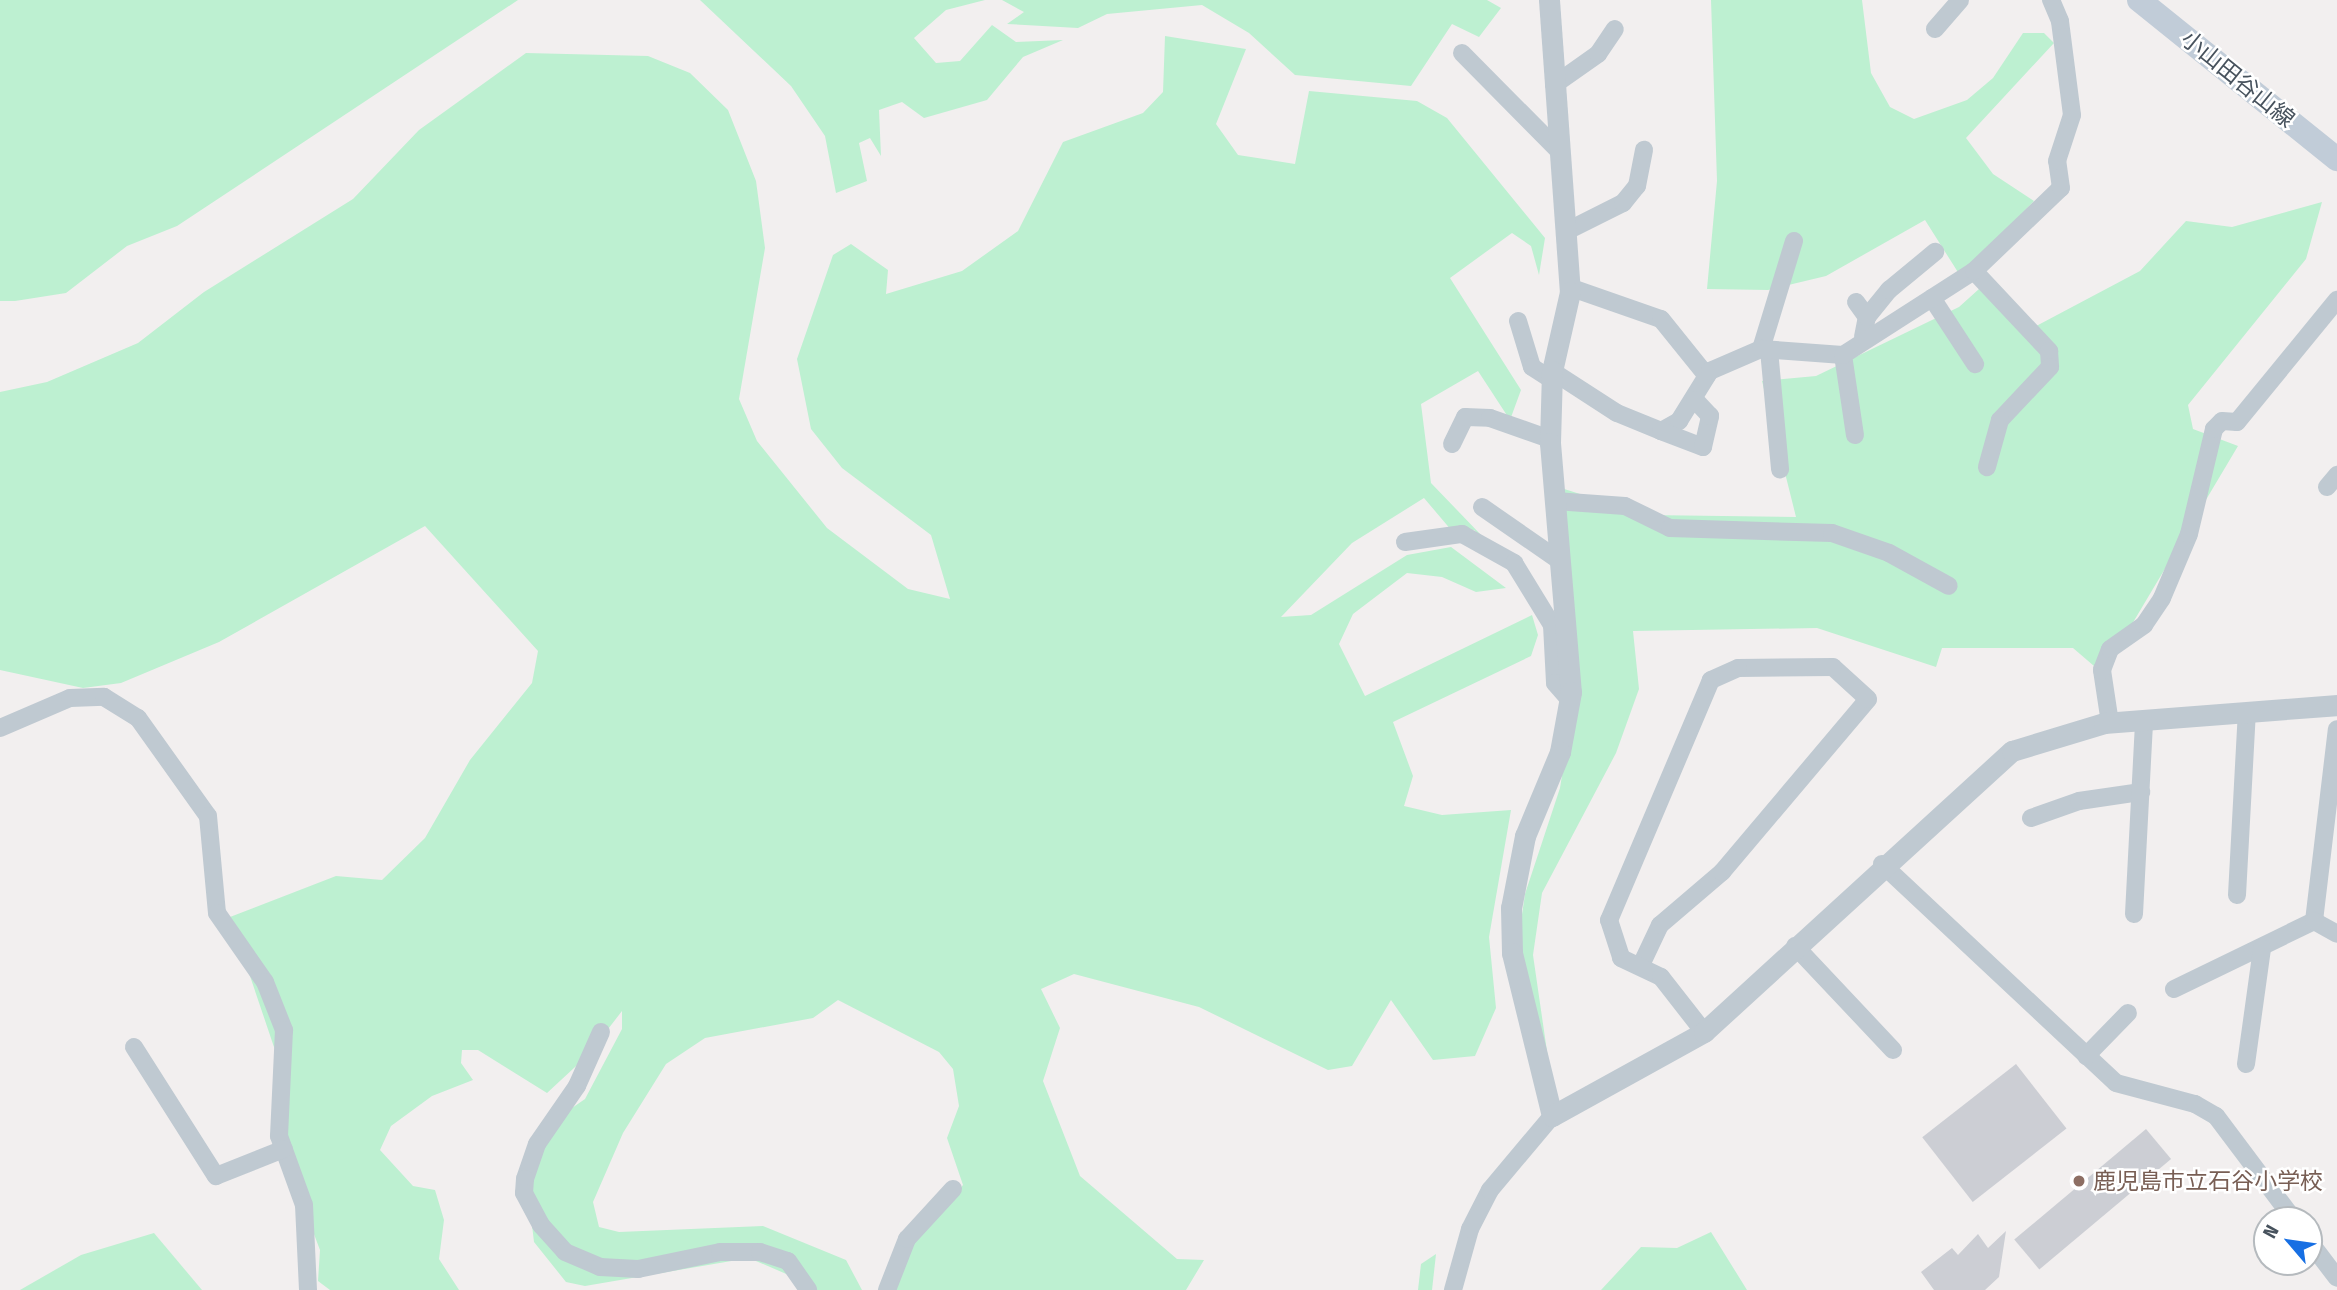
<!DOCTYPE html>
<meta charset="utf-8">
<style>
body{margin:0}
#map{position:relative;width:2337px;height:1290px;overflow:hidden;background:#f2efef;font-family:"Fira Sans Condensed","Noto Sans JP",sans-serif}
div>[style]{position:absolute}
.green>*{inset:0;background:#bdf0d1}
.building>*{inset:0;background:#ccced4;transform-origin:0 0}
.minor>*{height:18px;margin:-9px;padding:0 9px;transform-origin:9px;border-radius:9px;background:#bfc9d1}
.tertiary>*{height:21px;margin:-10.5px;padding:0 10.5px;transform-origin:10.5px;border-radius:10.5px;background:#bfc9d1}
.secondary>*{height:24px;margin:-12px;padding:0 12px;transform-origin:12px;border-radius:12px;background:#c1ccd8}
.dots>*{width:19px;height:19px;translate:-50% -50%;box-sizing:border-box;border:4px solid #fff;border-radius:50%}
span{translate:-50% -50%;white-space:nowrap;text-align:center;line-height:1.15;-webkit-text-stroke:5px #fff;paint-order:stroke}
.street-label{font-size:23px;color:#47525d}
.education-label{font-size:23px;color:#785e54}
.left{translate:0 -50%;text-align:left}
.north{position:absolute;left:2253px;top:1206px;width:70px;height:70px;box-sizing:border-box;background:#fff;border:2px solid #b5babe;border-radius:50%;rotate:299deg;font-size:19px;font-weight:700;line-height:28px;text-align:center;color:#47525d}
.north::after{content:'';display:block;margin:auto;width:24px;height:32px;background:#176fe3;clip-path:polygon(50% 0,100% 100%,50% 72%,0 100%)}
</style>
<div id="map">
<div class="green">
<div style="clip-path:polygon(0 0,518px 0,177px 226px,127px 246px,66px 293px,15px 301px,0 301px)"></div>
<div style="clip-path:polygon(700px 0,985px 0,946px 10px,914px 38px,936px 63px,960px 61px,992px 25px,1016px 42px,1063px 40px,1023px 57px,987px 100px,924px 118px,902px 102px,879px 110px,881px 156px,870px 138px,859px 143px,867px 181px,836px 193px,825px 136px,791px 86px)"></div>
<div style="clip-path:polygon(1002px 0,1487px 0,1501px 8px,1479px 37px,1452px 24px,1411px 86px,1295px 75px,1249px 33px,1202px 5px,1107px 14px,1078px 28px,1007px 24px,1024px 12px)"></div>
<div style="clip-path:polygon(1711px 0,1862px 0,1871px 73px,1890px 107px,1914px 119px,1967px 100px,1993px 78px,2023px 33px,2044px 33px,2054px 43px,1966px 138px,1993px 174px,2034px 201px,1961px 277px,1925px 220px,1826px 276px,1768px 290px,1707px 289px,1717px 181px)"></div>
<div style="clip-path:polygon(1165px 36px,1246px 49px,1216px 124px,1238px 155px,1295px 164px,1309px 91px,1417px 101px,1447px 118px,1545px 238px,1539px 275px,1531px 246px,1512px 233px,1450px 278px,1521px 390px,1510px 420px,1478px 371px,1421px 404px,1431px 483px,1508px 563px,1474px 530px,1452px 531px,1424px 498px,1352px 543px,1281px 617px,1311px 615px,1407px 555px,1451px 547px,1506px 588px,1476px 592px,1442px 577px,1407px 573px,1353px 614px,1339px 644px,1365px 696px,1532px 615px,1538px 635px,1531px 656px,1393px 722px,1413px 776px,1404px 806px,1442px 815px,1511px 810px,1489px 937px,1496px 1008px,1475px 1056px,1433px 1060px,1391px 1000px,1352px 1066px,1328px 1070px,1199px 1007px,1074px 974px,1041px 989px,1060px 1028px,1043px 1081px,1080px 1176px,1177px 1259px,1204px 1260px,1186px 1290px,892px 1290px,913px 1239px,963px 1185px,947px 1138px,959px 1106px,953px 1069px,939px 1052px,838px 1000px,813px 1018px,705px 1038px,666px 1064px,623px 1133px,593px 1202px,599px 1227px,619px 1232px,763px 1226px,846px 1260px,862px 1290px,801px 1290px,798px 1279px,749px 1258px,585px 1286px,566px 1282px,534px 1242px,525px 1166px,559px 1117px,585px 1099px,622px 1029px,622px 1011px,588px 1055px,547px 1093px,478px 1050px,462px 1050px,461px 1063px,473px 1080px,432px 1096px,391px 1126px,380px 1150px,413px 1186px,435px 1190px,444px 1220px,439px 1259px,459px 1290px,330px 1290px,318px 1281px,320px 1250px,290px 1171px,275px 1050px,230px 917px,336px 876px,382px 880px,425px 838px,470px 760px,532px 683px,538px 651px,425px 526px,219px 642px,121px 683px,83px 688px,0 670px,0 392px,47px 382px,138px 343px,204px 292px,353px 199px,419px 130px,526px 53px,648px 56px,690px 73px,728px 110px,756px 181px,765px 248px,739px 399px,757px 441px,827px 528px,908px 589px,950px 599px,931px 535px,842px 468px,811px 429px,797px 359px,833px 255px,851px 244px,888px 270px,886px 294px,962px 271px,1018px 231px,1063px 142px,1143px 113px,1163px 92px)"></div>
<div style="clip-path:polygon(2322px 202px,2306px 259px,2188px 405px,2193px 429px,2238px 446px,2116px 651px,2094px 666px,2073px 648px,1942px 648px,1936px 667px,1817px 628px,1633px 631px,1639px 689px,1616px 753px,1542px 893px,1533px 955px,1550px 1072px,1517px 949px,1525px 894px,1560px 788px,1575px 694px,1558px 487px,1646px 515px,1796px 517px,1762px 381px,1816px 376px,1959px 307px,1979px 289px,2023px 333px,2140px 271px,2186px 221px,2232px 227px)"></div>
<div style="clip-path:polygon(1711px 1232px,1747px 1290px,1601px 1290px,1641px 1247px,1677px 1248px)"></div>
<div style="clip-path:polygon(154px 1233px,202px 1290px,20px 1290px,81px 1255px)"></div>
<div style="clip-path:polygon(1436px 1254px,1432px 1290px,1418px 1290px,1421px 1264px)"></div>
</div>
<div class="building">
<div style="left:2016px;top:1064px;width:82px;height:119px;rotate:52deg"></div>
<div style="left:2146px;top:1129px;width:39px;height:172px;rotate:50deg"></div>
<div style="clip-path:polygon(2006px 1231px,1999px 1277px,1985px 1290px,1934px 1290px,1921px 1272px,1952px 1248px,1958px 1255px,1978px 1234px,1988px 1248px)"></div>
</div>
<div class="minor">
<div style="left:1935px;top:29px;width:38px;rotate:-49deg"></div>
<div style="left:1462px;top:53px;width:136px;rotate:45.3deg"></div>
<div style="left:1554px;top:85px;width:54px;rotate:-35.2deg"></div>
<div style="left:1598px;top:54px;width:30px;rotate:-56deg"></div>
<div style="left:1565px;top:232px;width:65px;rotate:-26.6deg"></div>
<div style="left:1623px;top:203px;width:22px;rotate:-51deg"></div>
<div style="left:1637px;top:186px;width:37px;rotate:-79deg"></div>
<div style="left:1974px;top:271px;width:110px;rotate:46.8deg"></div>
<div style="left:2049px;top:351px;width:16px;rotate:86deg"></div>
<div style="left:2050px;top:367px;width:73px;rotate:133.3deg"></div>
<div style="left:2000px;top:420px;width:49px;rotate:105.5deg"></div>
<div style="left:1569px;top:287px;width:97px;rotate:19.2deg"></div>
<div style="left:1661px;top:319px;width:73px;rotate:51.1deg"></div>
<div style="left:1932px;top:298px;width:79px;rotate:56.9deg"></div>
<div style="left:1856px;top:302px;width:19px;rotate:54deg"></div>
<div style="left:1518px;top:321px;width:48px;rotate:73.1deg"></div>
<div style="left:1532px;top:367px;width:24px;rotate:33deg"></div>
<div style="left:1863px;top:337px;width:20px;rotate:-79deg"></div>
<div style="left:1867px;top:317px;width:35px;rotate:-51deg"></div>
<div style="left:1889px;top:290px;width:60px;rotate:-39.6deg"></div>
<div style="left:1761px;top:349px;width:113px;rotate:-73deg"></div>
<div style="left:1769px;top:350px;width:120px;rotate:84.7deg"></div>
<div style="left:1843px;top:355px;width:81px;rotate:81.5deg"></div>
<div style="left:1552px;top:371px;width:77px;rotate:32.9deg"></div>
<div style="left:1617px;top:413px;width:48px;rotate:22.2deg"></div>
<div style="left:1661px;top:431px;width:21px;rotate:-29deg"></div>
<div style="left:1679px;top:421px;width:59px;rotate:-58.2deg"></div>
<div style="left:1710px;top:371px;width:56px;rotate:-23.3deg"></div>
<div style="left:1761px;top:349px;width:82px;rotate:4.2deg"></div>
<div style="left:1843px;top:355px;width:156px;rotate:-32.7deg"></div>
<div style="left:1974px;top:271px;width:120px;rotate:-43.7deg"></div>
<div style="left:2061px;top:188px;width:27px;rotate:-98deg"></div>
<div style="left:2057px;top:161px;width:48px;rotate:-71.9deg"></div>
<div style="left:2072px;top:115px;width:95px;rotate:-97.3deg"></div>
<div style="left:2060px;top:21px;width:23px;rotate:-113deg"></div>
<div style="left:1661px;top:431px;width:45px;rotate:20.9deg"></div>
<div style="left:1703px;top:447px;width:32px;rotate:-77deg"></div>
<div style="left:1710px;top:416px;width:22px;rotate:-133deg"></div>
<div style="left:1452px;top:444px;width:30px;rotate:-64deg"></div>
<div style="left:1465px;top:417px;width:25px;rotate:2deg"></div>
<div style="left:1490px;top:418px;width:64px;rotate:19.3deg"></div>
<div style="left:2327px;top:487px;width:16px;rotate:-50deg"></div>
<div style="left:1555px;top:501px;width:70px;rotate:4.1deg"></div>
<div style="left:1625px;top:506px;width:50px;rotate:26.1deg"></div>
<div style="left:1670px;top:528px;width:162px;rotate:1.8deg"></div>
<div style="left:1832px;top:533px;width:60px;rotate:19.3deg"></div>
<div style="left:1889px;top:553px;width:68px;rotate:28.8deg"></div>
<div style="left:1482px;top:507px;width:95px;rotate:34.7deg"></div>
<div style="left:1405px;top:542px;width:58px;rotate:-8deg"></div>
<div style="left:1462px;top:534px;width:60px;rotate:29.1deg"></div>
<div style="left:1514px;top:563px;width:73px;rotate:58.5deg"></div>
<div style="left:1552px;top:625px;width:58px;rotate:87deg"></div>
<div style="left:1555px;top:683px;width:23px;rotate:49deg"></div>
<div style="left:2110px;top:723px;width:54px;rotate:-98.6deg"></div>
<div style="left:2102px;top:670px;width:22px;rotate:-69deg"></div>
<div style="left:2110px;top:649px;width:42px;rotate:-35.2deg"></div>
<div style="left:2144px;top:625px;width:32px;rotate:-56deg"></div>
<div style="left:2162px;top:598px;width:69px;rotate:-67.1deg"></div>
<div style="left:2189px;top:534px;width:108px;rotate:-76.6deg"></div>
<div style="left:2214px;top:429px;width:11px;rotate:-45deg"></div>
<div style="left:2222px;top:421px;width:15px;rotate:4deg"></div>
<div style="left:2237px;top:422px;width:158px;rotate:-50.7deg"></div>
<div style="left:0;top:728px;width:76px;rotate:-23.2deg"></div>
<div style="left:70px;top:698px;width:34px;rotate:-2deg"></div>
<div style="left:104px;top:697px;width:40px;rotate:32deg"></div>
<div style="left:138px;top:718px;width:120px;rotate:54.5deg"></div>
<div style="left:208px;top:816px;width:97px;rotate:84.7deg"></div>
<div style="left:217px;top:913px;width:84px;rotate:55.2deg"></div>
<div style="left:265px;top:982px;width:52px;rotate:68.4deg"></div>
<div style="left:284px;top:1030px;width:106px;rotate:92.7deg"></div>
<div style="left:279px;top:1136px;width:73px;rotate:70.1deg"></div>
<div style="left:304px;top:1205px;width:85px;rotate:87.3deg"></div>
<div style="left:2031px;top:818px;width:51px;rotate:-19.5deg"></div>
<div style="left:2079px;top:801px;width:63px;rotate:-8.3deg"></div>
<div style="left:1882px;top:864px;width:320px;rotate:43.1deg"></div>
<div style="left:2116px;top:1083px;width:82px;rotate:14.9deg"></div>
<div style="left:2195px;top:1104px;width:24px;rotate:30deg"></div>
<div style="left:2216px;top:1116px;width:130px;rotate:53.1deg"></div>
<div style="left:2237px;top:895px;width:182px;rotate:-86.9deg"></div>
<div style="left:2134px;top:914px;width:194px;rotate:-87deg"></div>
<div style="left:2314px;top:921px;width:193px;rotate:-83.2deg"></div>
<div style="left:1795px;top:946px;width:143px;rotate:46.7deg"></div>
<div style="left:1642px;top:963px;width:42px;rotate:-64.7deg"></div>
<div style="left:1660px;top:925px;width:82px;rotate:-40.5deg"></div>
<div style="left:1722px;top:872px;width:226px;rotate:-49.8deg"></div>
<div style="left:1868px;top:699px;width:47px;rotate:-137.6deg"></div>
<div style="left:1833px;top:667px;width:95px;rotate:179.4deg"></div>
<div style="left:1738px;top:668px;width:30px;rotate:156deg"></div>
<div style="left:1711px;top:680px;width:261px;rotate:113deg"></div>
<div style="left:1609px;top:920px;width:40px;rotate:72deg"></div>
<div style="left:1621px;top:958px;width:44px;rotate:25.4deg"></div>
<div style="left:1661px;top:977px;width:70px;rotate:52deg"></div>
<div style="left:2174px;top:989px;width:156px;rotate:-25.9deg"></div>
<div style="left:2314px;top:921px;width:26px;rotate:29deg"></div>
<div style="left:601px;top:1032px;width:59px;rotate:114deg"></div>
<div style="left:577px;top:1086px;width:70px;rotate:124.6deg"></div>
<div style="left:537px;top:1144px;width:37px;rotate:109deg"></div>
<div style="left:525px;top:1179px;width:14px;rotate:94deg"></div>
<div style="left:524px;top:1193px;width:36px;rotate:62deg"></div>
<div style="left:541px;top:1225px;width:36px;rotate:48deg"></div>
<div style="left:565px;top:1252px;width:38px;rotate:23deg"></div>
<div style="left:600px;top:1267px;width:38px;rotate:3deg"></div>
<div style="left:638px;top:1269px;width:84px;rotate:-11.7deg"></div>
<div style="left:720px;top:1252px;width:40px"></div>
<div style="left:760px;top:1252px;width:29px;rotate:18deg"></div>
<div style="left:788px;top:1261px;width:35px;rotate:55deg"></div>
<div style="left:134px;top:1047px;width:153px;rotate:57.6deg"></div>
<div style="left:216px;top:1176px;width:73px;rotate:-21.7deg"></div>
<div style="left:2086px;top:1056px;width:60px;rotate:-45.7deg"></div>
<div style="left:2246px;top:1064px;width:117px;rotate:-82.1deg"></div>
<div style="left:2309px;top:1241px;width:46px;rotate:52.9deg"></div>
<div style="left:887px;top:1290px;width:55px;rotate:-68.6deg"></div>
<div style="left:907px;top:1239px;width:68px;rotate:-47.4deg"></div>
<div style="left:1453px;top:1290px;width:63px;rotate:-74.4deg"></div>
<div style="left:1470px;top:1229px;width:44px;rotate:-62.9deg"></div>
<div style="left:1490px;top:1190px;width:97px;rotate:-50deg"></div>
</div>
<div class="tertiary">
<div style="left:1549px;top:0;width:293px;rotate:85.9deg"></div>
<div style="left:1570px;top:292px;width:81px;rotate:102.8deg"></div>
<div style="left:1552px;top:371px;width:72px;rotate:91.6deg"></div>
<div style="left:1550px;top:443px;width:250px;rotate:85.2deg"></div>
<div style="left:1571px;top:692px;width:61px;rotate:100.4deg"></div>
<div style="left:1560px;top:752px;width:91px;rotate:112.6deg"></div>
<div style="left:1525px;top:836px;width:73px;rotate:101deg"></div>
<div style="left:1511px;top:908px;width:45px;rotate:88.7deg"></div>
<div style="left:1512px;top:953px;width:168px;rotate:76.2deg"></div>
<div style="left:1552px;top:1116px;width:174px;rotate:-28.9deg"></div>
<div style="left:1704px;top:1032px;width:417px;rotate:-42.4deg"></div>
<div style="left:2012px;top:751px;width:96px;rotate:-16.9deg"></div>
<div style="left:2104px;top:723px;width:234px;rotate:-4.4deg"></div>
</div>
<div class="secondary">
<div style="left:2139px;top:0;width:254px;rotate:38.8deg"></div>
</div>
<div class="dots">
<div style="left:2079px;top:1181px;background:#8d6e63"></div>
</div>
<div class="street-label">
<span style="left:2238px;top:79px;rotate:39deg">小山田谷山線</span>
</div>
<div class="education-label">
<span class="left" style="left:2093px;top:1181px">鹿児島市立石谷小学校</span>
</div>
<div class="north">N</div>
</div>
